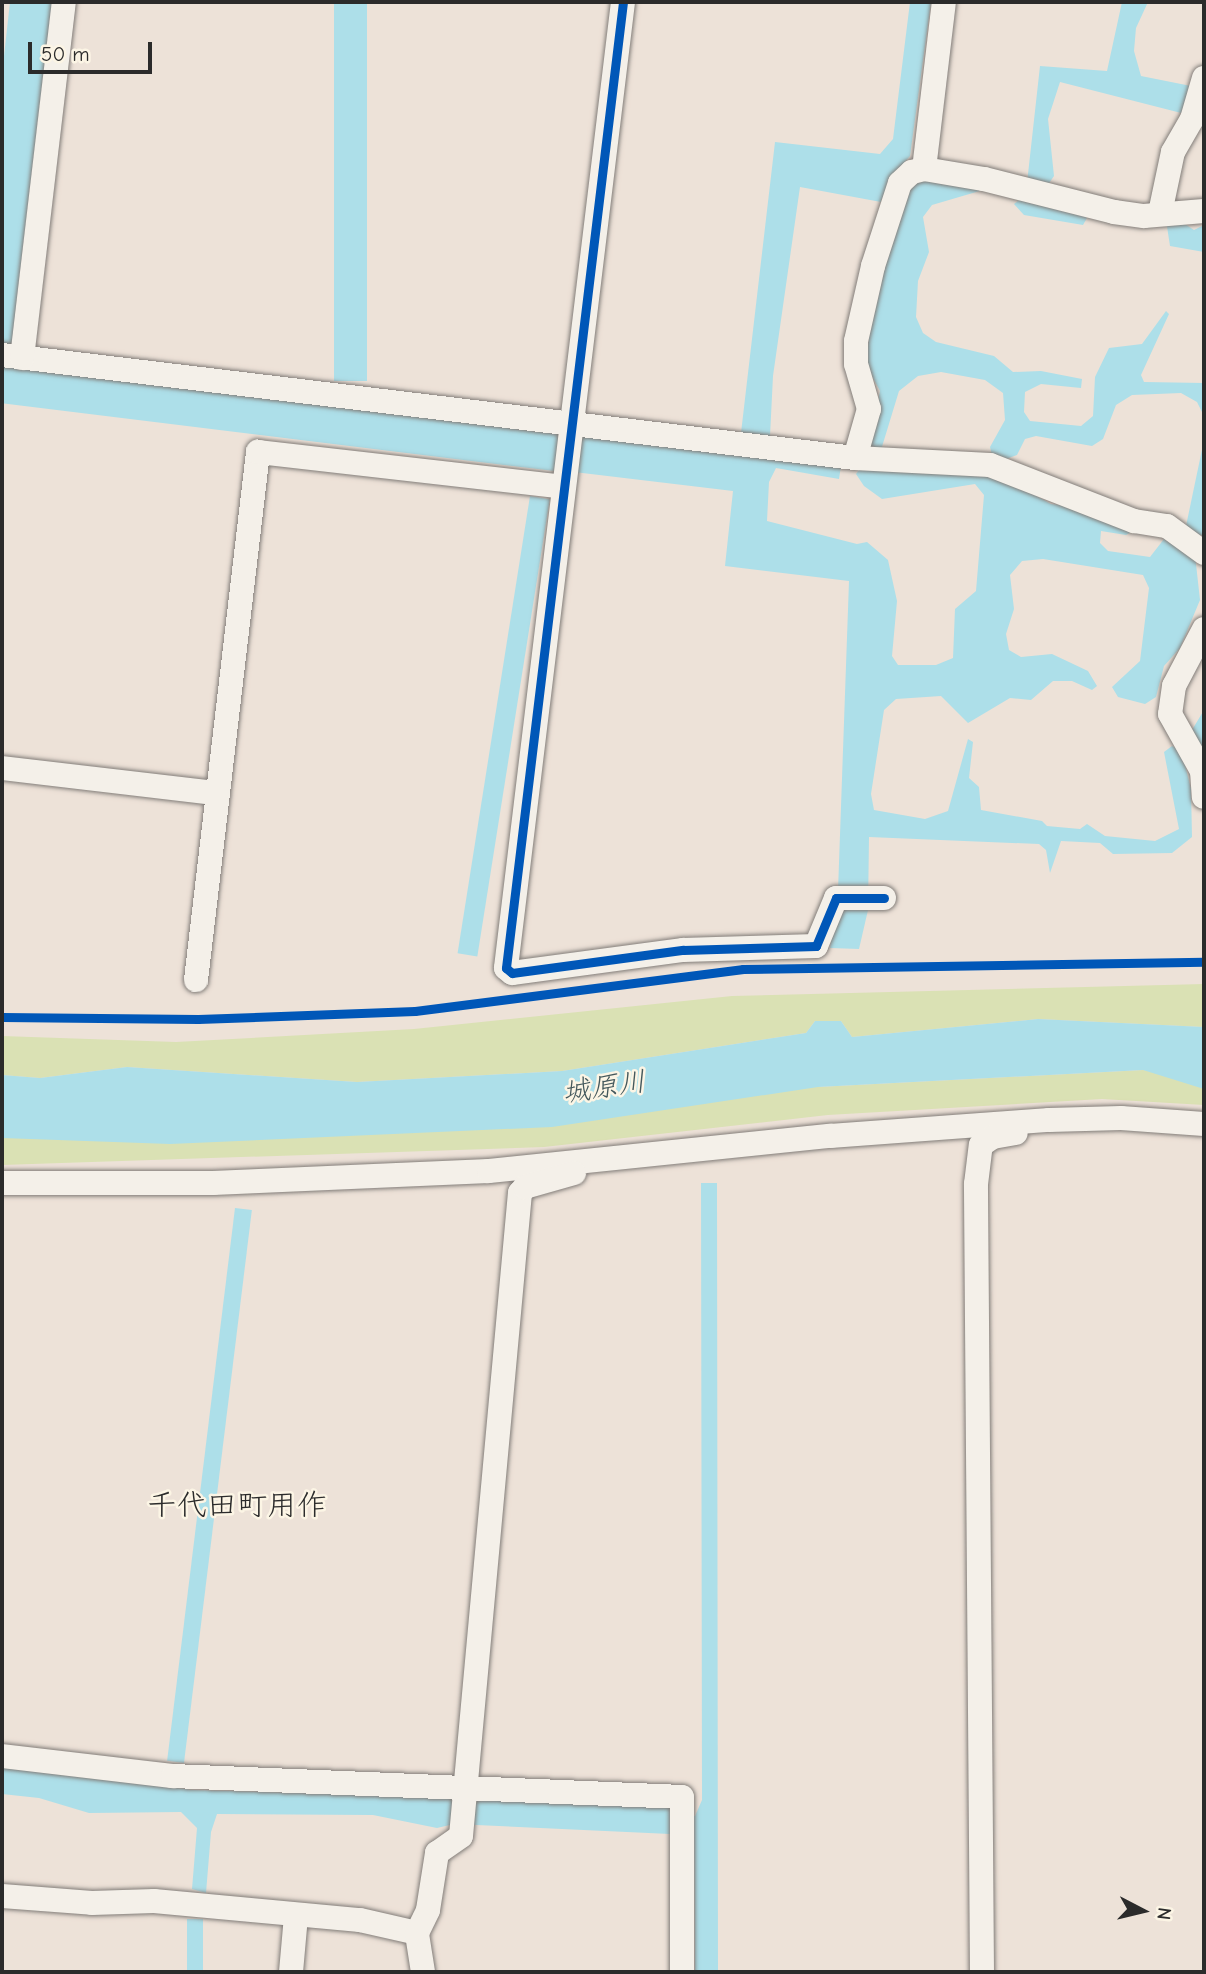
<!DOCTYPE html>
<meta charset="utf-8">
<style>
body{margin:0}
#map{position:relative;width:1206px;height:1974px;overflow:hidden;background:#ede2d8;font-family:"Comic Neue","Klee One",sans-serif}
div>[style]{position:absolute}
.green>*{inset:0;background:#dae1b4}
.water>*{inset:0;background:#addfe9;transform-origin:0 0}
.roads{filter:drop-shadow(0 0 2px #827d79) drop-shadow(0 0 2px #827d79)}
.minor>*{height:24px;margin:-12px;padding:0 12px;transform-origin:12px;border-radius:12px;background:#f4f0e9}
.cycleway>*{height:9px;margin:-4.5px;padding:0 4.5px;transform-origin:4.5px;border-radius:4.5px;background:#0057b8}
span{translate:-50% -50%;white-space:nowrap;text-align:center;line-height:1.15;-webkit-text-stroke:5px #fcf5e5;paint-order:stroke}
.water-label{font-size:28px;color:#44585c;font-style:italic}
.quarter-label{font-size:30px;color:#2b2b2b}
.frame{position:absolute;inset:0;border:4px solid #2b2b2b;pointer-events:none}
.north{position:absolute;left:1108px;top:1876px;width:70px;height:70px;-webkit-text-stroke:5px #fcf5e5;paint-order:stroke;rotate:97deg;font-size:19px;font-weight:700;line-height:28px;text-align:center;color:#2b2b2b}
.north::after{content:'';display:block;margin:auto;width:24px;height:32px;background:#2b2b2b;clip-path:polygon(50% 0,100% 100%,50% 72%,0 100%)}
.scale{position:absolute;left:28px;top:42px;width:124px;height:32px;box-sizing:border-box;border:4px solid #2b2b2b;border-top:0;padding-left:9px;font-size:21px;line-height:24px;white-space:nowrap;color:#2b2b2b;-webkit-text-stroke:5px #fcf5e5;paint-order:stroke}
</style>
<div id="map">
<div class="green">
<div style="clip-path:polygon(1204px 984px,1204px 1027px,1038px 1019px,852px 1037px,841px 1021px,815px 1021px,806px 1033px,562px 1071px,357px 1082px,127px 1067px,40px 1078px,2px 1075px,2px 1036px,176px 1042px,414px 1029px,732px 996px)"></div>
<div style="clip-path:polygon(1143px 1070px,1204px 1075px,1204px 1105px,1102px 1099px,828px 1115px,544px 1147px,2px 1165px,2px 1124px,751px 1084px,818px 1087px)"></div>
</div>
<div class="water">
<div style="clip-path:polygon(10px 2px,53px 2px,12px 345px,2px 344px,2px 74px)"></div>
<div style="left:334px;top:2px;width:33px;height:379px"></div>
<div style="clip-path:polygon(910px 2px,931px 2px,910px 156px,890px 179px,927px 178px,983px 190px,932px 205px,923px 217px,929px 252px,918px 281px,916px 317px,923px 333px,936px 342px,994px 356px,1013px 372px,1041px 371px,1082px 379px,1081px 388px,1041px 384px,1025px 392px,1024px 412px,1030px 421px,1081px 426px,1093px 416px,1095px 377px,1109px 348px,1142px 344px,1166px 311px,1169px 314px,1141px 375px,1144px 382px,1204px 383px,1204px 416px,1197px 402px,1181px 393px,1132px 395px,1116px 405px,1103px 439px,1092px 446px,1036px 436px,1025px 439px,1017px 455px,1006px 459px,992px 455px,990px 447px,1005px 420px,1003px 393px,985px 380px,941px 372px,918px 376px,899px 391px,881px 450px,874px 454px,869px 442px,880px 391px,866px 365px,885px 193px,881px 202px,800px 187px,773px 376px,770px 436px,741px 433px,775px 142px,880px 154px,893px 139px)"></div>
<div style="clip-path:polygon(1122px 2px,1148px 2px,1136px 28px,1134px 51px,1141px 76px,1196px 87px,1189px 115px,1060px 82px,1048px 119px,1054px 176px,1045px 189px,1027px 183px,1040px 66px,1107px 71px)"></div>
<div style="clip-path:polygon(1022px 198px,1065px 204px,1087px 218px,1083px 225px,1024px 215px,1014px 204px)"></div>
<div style="clip-path:polygon(1177px 219px,1194px 230px,1204px 225px,1204px 252px,1170px 246px,1166px 220px)"></div>
<div style="left:2px;top:366px;width:561px;height:37px;rotate:7deg"></div>
<div style="clip-path:polygon(579px 435px,841px 466px,839px 479px,776px 468px,769px 482px,767px 521px,857px 544px,867px 542px,888px 560px,897px 601px,892px 656px,898px 665px,936px 665px,953px 658px,955px 609px,976px 591px,984px 495px,975px 484px,882px 499px,864px 486px,856px 474px,861px 467px,994px 472px,1051px 504px,1078px 507px,1135px 530px,1126px 535px,1101px 531px,1100px 543px,1108px 551px,1150px 557px,1164px 539px,1195px 555px,1200px 600px,1180px 648px,1164px 666px,1156px 697px,1145px 704px,1118px 697px,1112px 687px,1140px 661px,1149px 588px,1143px 575px,1043px 559px,1022px 561px,1010px 575px,1014px 609px,1006px 634px,1009px 650px,1021px 657px,1052px 654px,1088px 671px,1097px 686px,1092px 690px,1072px 681px,1053px 681px,1031px 700px,1010px 698px,968px 723px,941px 696px,896px 699px,884px 710px,871px 794px,874px 810px,925px 819px,948px 811px,968px 739px,973px 742px,969px 778px,979px 787px,981px 810px,1042px 821px,1047px 826px,1080px 829px,1087px 824px,1105px 836px,1155px 841px,1179px 829px,1164px 752px,1172px 746px,1180px 750px,1204px 710px,1204px 754px,1184px 761px,1191px 789px,1192px 837px,1172px 853px,1113px 854px,1100px 843px,1061px 841px,1050px 873px,1046px 850px,1039px 844px,869px 837px,868px 910px,859px 949px,830px 948px,838px 891px,849px 581px,725px 566px,733px 491px,574px 472px)"></div>
<div style="clip-path:polygon(1204px 440px,1204px 534px,1197px 537px,1186px 526px)"></div>
<div style="left:530px;top:496px;width:20px;height:463px;rotate:9deg"></div>
<div style="clip-path:polygon(1038px 1019px,1204px 1027px,1204px 1089px,1143px 1070px,818px 1087px,552px 1127px,170px 1144px,2px 1138px,2px 1075px,40px 1078px,127px 1067px,357px 1082px,562px 1071px,806px 1033px,815px 1021px,841px 1021px,852px 1037px)"></div>
<div style="clip-path:polygon(701px 1183px,717px 1183px,718px 1972px,695px 1972px,694px 1822px,670px 1822px,670px 1834px,454px 1824px,437px 1828px,373px 1815px,217px 1814px,211px 1832px,206px 1893px,192px 1889px,197px 1828px,181px 1812px,89px 1813px,39px 1798px,2px 1794px,2px 1767px,193px 1790px,670px 1804px,671px 1816px,695px 1816px,702px 1800px)"></div>
<div style="left:235px;top:1208px;width:17px;height:557px;rotate:7deg"></div>
<div style="left:187px;top:1919px;width:16px;height:53px"></div>
</div>
<div class="roads">
<div class="minor">
<div style="left:623px;top:2px;width:973px;rotate:96.91deg"></div>
<div style="left:506px;top:968px;width:8px;rotate:40deg"></div>
<div style="left:512px;top:973px;width:173px;rotate:-7.7deg"></div>
<div style="left:683px;top:950px;width:133px;rotate:-1.7deg"></div>
<div style="left:816px;top:946px;width:52px;rotate:-67.4deg"></div>
<div style="left:836px;top:898px;width:48px"></div>
<div style="left:924px;top:169px;width:168px;rotate:-83.2deg"></div>
<div style="left:1160px;top:213px;width:62px;rotate:-78deg"></div>
<div style="left:1173px;top:152px;width:38px;rotate:-60deg"></div>
<div style="left:1192px;top:119px;width:43px;rotate:-73.7deg"></div>
<div style="left:2px;top:355px;width:859px;rotate:6.89deg"></div>
<div style="left:855px;top:458px;width:135px;rotate:3deg"></div>
<div style="left:990px;top:465px;width:155px;rotate:21.3deg"></div>
<div style="left:1134px;top:521px;width:33px;rotate:9deg"></div>
<div style="left:1167px;top:526px;width:46px;rotate:36.1deg"></div>
<div style="left:22px;top:358px;width:358px;rotate:-83.3deg"></div>
<div style="left:855px;top:458px;width:51px;rotate:-74.1deg"></div>
<div style="left:869px;top:409px;width:47px;rotate:-106.1deg"></div>
<div style="left:856px;top:364px;width:23px;rotate:-90deg"></div>
<div style="left:856px;top:341px;width:77px;rotate:-77.2deg"></div>
<div style="left:873px;top:266px;width:87px;rotate:-72deg"></div>
<div style="left:900px;top:183px;width:16px;rotate:-43deg"></div>
<div style="left:912px;top:172px;width:12px;rotate:-14deg"></div>
<div style="left:924px;top:169px;width:61px;rotate:9.5deg"></div>
<div style="left:984px;top:179px;width:134px;rotate:14.2deg"></div>
<div style="left:1114px;top:212px;width:30px;rotate:8deg"></div>
<div style="left:1144px;top:216px;width:60px;rotate:-4.8deg"></div>
<div style="left:1204px;top:629px;width:64px;rotate:117.8deg"></div>
<div style="left:1174px;top:686px;width:28px;rotate:98deg"></div>
<div style="left:1170px;top:714px;width:65px;rotate:60.7deg"></div>
<div style="left:1202px;top:771px;width:26px;rotate:86deg"></div>
<div style="left:2px;top:768px;width:215px;rotate:6.7deg"></div>
<div style="left:196px;top:980px;width:532px;rotate:-83.3deg"></div>
<div style="left:258px;top:452px;width:307px;rotate:6.5deg"></div>
<div style="left:2px;top:1183px;width:211px"></div>
<div style="left:213px;top:1183px;width:276px;rotate:-2.5deg"></div>
<div style="left:489px;top:1171px;width:343px;rotate:-5.9deg"></div>
<div style="left:830px;top:1136px;width:220px;rotate:-4.2deg"></div>
<div style="left:1049px;top:1120px;width:72px;rotate:-1.6deg"></div>
<div style="left:1121px;top:1118px;width:83px;rotate:4.1deg"></div>
<div style="left:2px;top:1756px;width:172px;rotate:6.7deg"></div>
<div style="left:173px;top:1776px;width:509px;rotate:2.36deg"></div>
<div style="left:682px;top:1797px;width:175px;rotate:90deg"></div>
<div style="left:2px;top:1896px;width:90px;rotate:4.4deg"></div>
<div style="left:92px;top:1903px;width:62px;rotate:-1.8deg"></div>
<div style="left:154px;top:1901px;width:207px;rotate:5.3deg"></div>
<div style="left:360px;top:1920px;width:58px;rotate:12.8deg"></div>
<div style="left:291px;top:1972px;width:56px;rotate:-84.9deg"></div>
<div style="left:423px;top:1972px;width:39px;rotate:-99deg"></div>
<div style="left:417px;top:1933px;width:25px;rotate:-64deg"></div>
<div style="left:428px;top:1910px;width:58px;rotate:-81deg"></div>
<div style="left:437px;top:1853px;width:29px;rotate:-35deg"></div>
<div style="left:461px;top:1836px;width:646px;rotate:-84.76deg"></div>
<div style="left:520px;top:1193px;width:8px;rotate:-50deg"></div>
<div style="left:525px;top:1187px;width:51px;rotate:-15.9deg"></div>
<div style="left:982px;top:1972px;width:788px;rotate:-90.44deg"></div>
<div style="left:976px;top:1184px;width:39px;rotate:-83deg"></div>
<div style="left:981px;top:1145px;width:14px;rotate:-34deg"></div>
<div style="left:993px;top:1137px;width:23px;rotate:-10deg"></div>
</div>
</div>
<div class="cycleway">
<div style="left:623px;top:2px;width:973px;rotate:96.91deg"></div>
<div style="left:506px;top:968px;width:8px;rotate:40deg"></div>
<div style="left:512px;top:973px;width:173px;rotate:-7.7deg"></div>
<div style="left:683px;top:950px;width:133px;rotate:-1.7deg"></div>
<div style="left:816px;top:946px;width:52px;rotate:-67.4deg"></div>
<div style="left:836px;top:898px;width:48px"></div>
<div style="left:2px;top:1017px;width:196px;rotate:0.6deg"></div>
<div style="left:198px;top:1019px;width:217px;rotate:-2.1deg"></div>
<div style="left:415px;top:1011px;width:331px;rotate:-7.3deg"></div>
<div style="left:743px;top:969px;width:461px;rotate:-0.9deg"></div>
</div>
<div class="water-label">
<span style="left:604px;top:1087px;rotate:-8deg">城原川</span>
</div>
<div class="quarter-label">
<span style="left:237px;top:1506px">千代田町用作</span>
</div>
<div class="frame"></div>
<div class="north">N</div>
<div class="scale">50 m</div>
</div>
